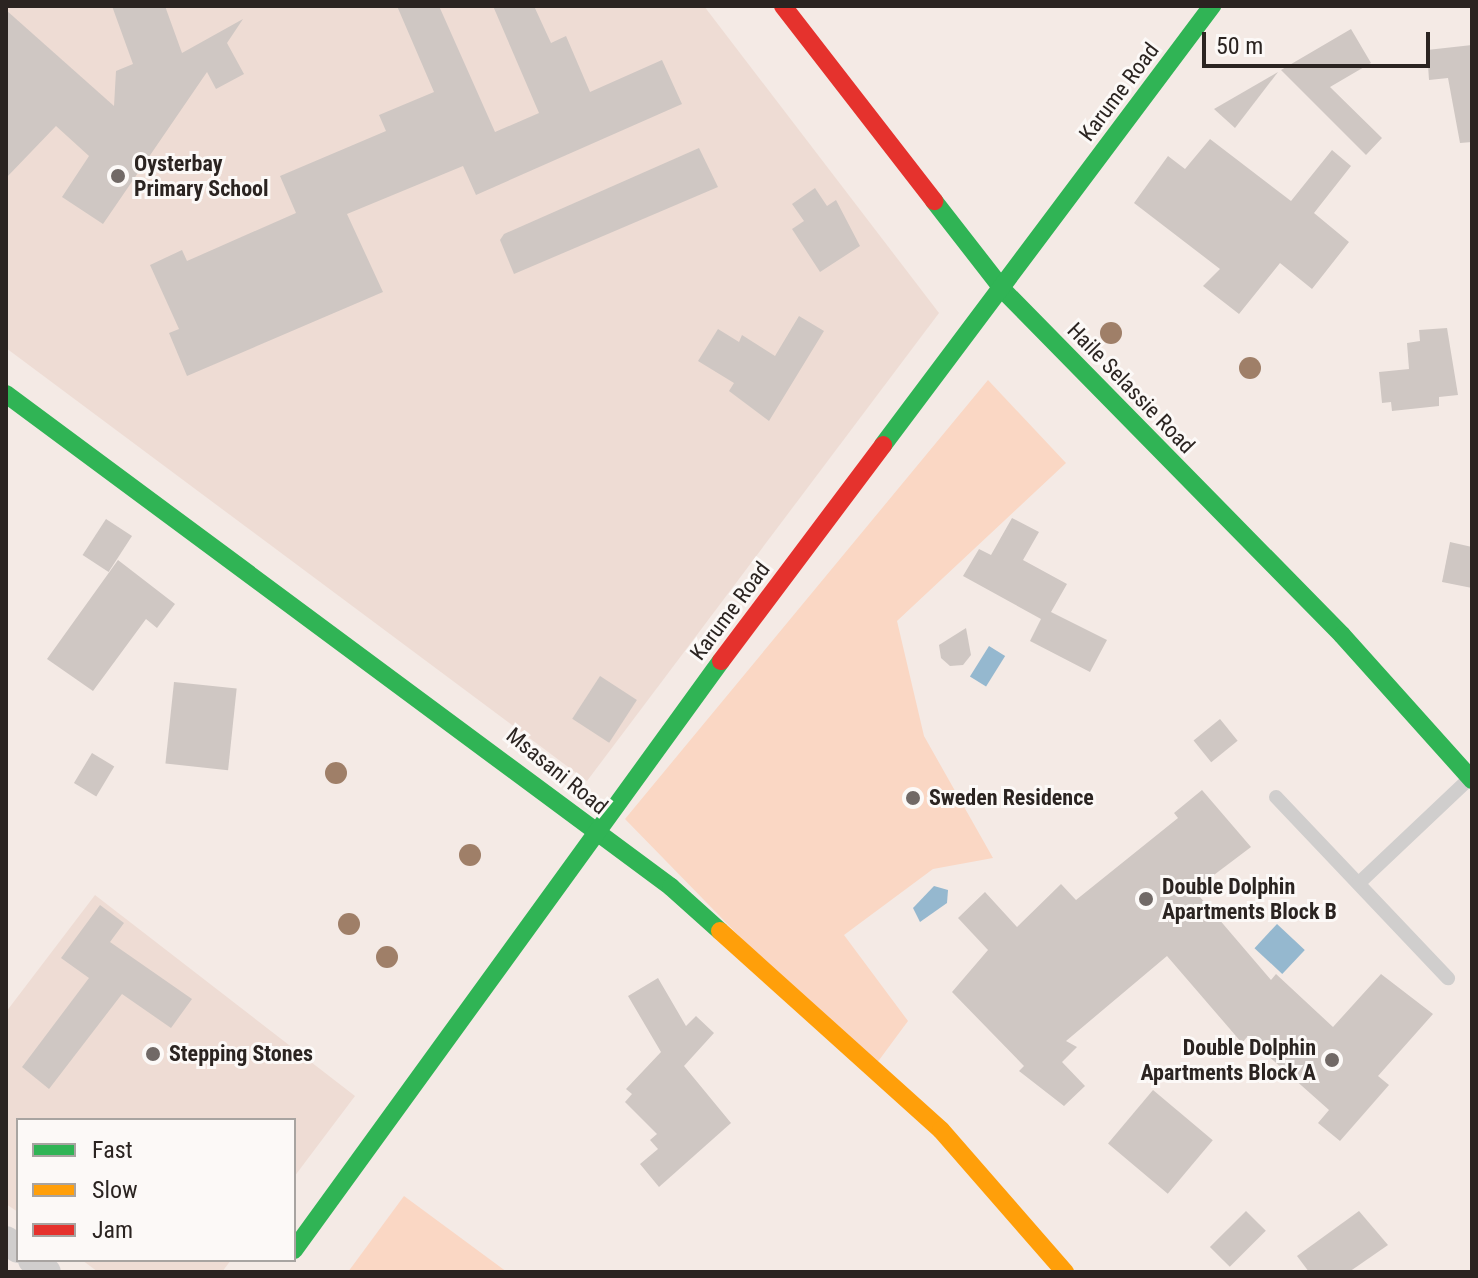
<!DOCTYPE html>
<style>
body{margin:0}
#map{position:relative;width:1478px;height:1278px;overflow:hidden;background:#f4eae5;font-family:"Roboto Condensed",sans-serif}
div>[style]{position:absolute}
.built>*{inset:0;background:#eedcd4}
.green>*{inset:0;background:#fad7c4}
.water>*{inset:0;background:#95b8cf;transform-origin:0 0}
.building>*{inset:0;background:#cfc7c3;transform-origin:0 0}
.lane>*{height:14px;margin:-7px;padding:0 7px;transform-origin:7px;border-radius:7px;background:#d0cecd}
.street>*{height:28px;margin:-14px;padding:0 14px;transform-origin:14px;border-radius:14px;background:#d0cecd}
.fast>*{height:18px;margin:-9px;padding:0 9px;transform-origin:9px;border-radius:9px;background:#30b455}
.slow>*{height:18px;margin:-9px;padding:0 9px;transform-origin:9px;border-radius:9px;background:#ff9f0a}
.jam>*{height:18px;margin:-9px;padding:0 9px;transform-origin:9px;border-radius:9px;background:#e5322d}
.trees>*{width:22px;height:22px;margin:-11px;border-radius:50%;background:#9f7f68}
.dots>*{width:22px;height:22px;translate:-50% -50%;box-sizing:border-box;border:4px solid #fcf9f7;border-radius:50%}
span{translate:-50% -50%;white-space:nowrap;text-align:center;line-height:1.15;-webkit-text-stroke:6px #fcf9f7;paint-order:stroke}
.street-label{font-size:22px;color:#2b2421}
.poi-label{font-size:22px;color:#2b2421;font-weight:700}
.left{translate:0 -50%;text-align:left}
.right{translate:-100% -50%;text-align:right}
.frame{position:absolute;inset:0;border:8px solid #2b2421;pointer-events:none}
.legend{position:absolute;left:16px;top:1118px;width:280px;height:144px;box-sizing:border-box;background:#fcf9f7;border:2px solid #a8a4a1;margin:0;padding:10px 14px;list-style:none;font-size:24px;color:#2b2421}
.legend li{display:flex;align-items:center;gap:16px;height:40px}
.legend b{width:40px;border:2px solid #a8a4a1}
.scale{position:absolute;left:1202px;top:32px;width:228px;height:36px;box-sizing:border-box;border:4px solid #2b2421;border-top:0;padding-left:10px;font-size:24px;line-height:28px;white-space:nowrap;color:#2b2421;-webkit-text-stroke:6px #fcf9f7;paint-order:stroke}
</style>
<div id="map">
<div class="built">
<div style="clip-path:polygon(6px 6px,704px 6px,939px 313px,587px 781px,6px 348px)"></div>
<div style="clip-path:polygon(95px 895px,355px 1096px,294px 1177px,294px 1120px,18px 1120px,18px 1212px,6px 1204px,6px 1012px)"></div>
<div style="clip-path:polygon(82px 1260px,231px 1260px,222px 1272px,98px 1272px)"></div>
</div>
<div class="green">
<div style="clip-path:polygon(988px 380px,1066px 463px,897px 621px,924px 736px,993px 858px,933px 869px,844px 935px,908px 1021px,871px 1071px,625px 819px)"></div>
<div style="clip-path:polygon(404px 1196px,507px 1272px,348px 1272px)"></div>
</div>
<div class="water">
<div style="left:989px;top:646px;width:19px;height:36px;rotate:32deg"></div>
<div style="clip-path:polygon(934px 886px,948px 890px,947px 903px,920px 922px,913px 908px)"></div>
<div style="left:1277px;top:924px;width:38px;height:33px;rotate:43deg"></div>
</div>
<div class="building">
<div style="clip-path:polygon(112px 6px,165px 6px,182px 53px,243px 19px,227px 43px,244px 74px,216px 89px,207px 72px,103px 224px,62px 197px,89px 156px,56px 126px,6px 178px,6px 10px,114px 106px,116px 71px,133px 64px)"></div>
<div style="clip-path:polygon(397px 6px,439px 6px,495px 132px,539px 113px,493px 6px,534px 6px,551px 43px,566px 36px,590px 92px,662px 60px,682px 104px,476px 195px,463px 166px,347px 214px,383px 292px,187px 376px,169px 333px,179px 329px,150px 265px,182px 250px,187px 261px,296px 213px,280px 176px,386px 131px,379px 115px,434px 92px)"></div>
<div style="clip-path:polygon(1351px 29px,1371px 63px,1330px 87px,1382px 138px,1366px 155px,1281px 70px)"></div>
<div style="clip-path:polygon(1472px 45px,1472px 142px,1460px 143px,1448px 78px,1429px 80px,1427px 50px)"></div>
<div style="clip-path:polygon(1278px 72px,1235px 128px,1214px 109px)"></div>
<div style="clip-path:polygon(1210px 139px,1291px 201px,1332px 150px,1351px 166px,1314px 213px,1349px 242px,1312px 289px,1280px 263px,1239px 314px,1203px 286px,1220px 269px,1134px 203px,1168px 156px,1185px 169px)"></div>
<div style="clip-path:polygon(699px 148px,718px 187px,514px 274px,500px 240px,504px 234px)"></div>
<div style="clip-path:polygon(815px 188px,827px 206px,836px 200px,860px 246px,820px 272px,792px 229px,804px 221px,792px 204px)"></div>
<div style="clip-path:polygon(799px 316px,824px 331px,769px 421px,729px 391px,734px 383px,698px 361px,718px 329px,739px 342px,742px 335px,775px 356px)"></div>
<div style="clip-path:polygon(1447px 328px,1458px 395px,1439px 397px,1439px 406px,1392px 411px,1391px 402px,1382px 403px,1379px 372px,1409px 369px,1407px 343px,1420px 341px,1419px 330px)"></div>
<div style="clip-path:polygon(1012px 518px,1039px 532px,1023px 560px,1067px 584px,1051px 612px,1107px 640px,1090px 672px,1030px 641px,1041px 619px,963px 576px,979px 549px,991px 555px)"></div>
<div style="left:106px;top:519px;width:31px;height:43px;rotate:33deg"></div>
<div style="clip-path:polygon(1450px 542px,1472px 547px,1472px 588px,1442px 582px)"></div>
<div style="clip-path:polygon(118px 560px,175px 604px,157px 628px,146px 619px,93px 691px,47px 659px)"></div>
<div style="clip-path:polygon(966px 628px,971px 655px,963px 665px,950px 666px,941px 658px,939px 645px)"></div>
<div style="left:600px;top:676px;width:44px;height:51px;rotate:33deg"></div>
<div style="left:174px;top:682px;width:63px;height:82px;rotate:6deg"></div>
<div style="left:1220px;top:719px;width:28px;height:34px;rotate:51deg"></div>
<div style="left:92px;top:753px;width:26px;height:35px;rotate:31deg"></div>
<div style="clip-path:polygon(1202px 790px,1251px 847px,1194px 890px,1271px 980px,1276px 974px,1333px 1027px,1381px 974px,1433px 1014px,1378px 1076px,1389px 1085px,1340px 1141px,1318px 1123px,1329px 1110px,1247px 1037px,1242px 1043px,1167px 956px,1066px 1041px,1077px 1047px,1062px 1062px,1085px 1086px,1064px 1106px,1019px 1071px,1024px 1066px,952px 992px,988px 950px,958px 918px,985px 892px,1017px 927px,1061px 884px,1076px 900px,1178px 818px,1174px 813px)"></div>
<div style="clip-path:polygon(100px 905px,124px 923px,110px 942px,192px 999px,171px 1028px,122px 994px,49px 1089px,22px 1067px,89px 978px,61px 958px)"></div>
<div style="clip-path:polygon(658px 978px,686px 1026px,696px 1016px,714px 1033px,684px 1066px,731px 1123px,659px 1187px,640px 1164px,658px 1149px,650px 1140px,657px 1134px,625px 1102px,632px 1094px,626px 1089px,661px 1052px,628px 996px)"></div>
<div style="left:1153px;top:1090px;width:78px;height:70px;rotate:40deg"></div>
<div style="left:1246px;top:1211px;width:28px;height:51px;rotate:45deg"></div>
<div style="clip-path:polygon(1359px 1211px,1388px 1245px,1349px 1272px,1309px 1272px,1297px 1256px)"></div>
</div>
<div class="lane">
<div style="left:1276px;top:797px;width:250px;rotate:46.5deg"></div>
<div style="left:1359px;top:883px;width:151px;rotate:-43.4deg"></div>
</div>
<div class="street">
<div style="left:6px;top:1240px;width:15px;rotate:37deg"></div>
<div style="left:32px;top:1260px;width:19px;rotate:39deg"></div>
</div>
<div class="fast">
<div style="left:934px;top:201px;width:114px;rotate:52.1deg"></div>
<div style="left:1004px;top:291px;width:482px;rotate:45.5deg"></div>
<div style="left:1342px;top:635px;width:195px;rotate:48.1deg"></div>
<div style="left:6px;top:394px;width:828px;rotate:36.55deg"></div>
<div style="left:671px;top:887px;width:66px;rotate:41.9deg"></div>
<div style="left:883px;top:445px;width:549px;rotate:-53.15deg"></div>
<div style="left:294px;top:1250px;width:727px;rotate:-54.06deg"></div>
</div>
<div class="slow">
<div style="left:720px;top:931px;width:297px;rotate:42deg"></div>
<div style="left:941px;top:1130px;width:189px;rotate:48.9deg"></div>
</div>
<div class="jam">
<div style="left:783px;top:6px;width:247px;rotate:52.2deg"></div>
<div style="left:721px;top:661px;width:270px;rotate:-53.1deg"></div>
</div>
<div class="trees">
<div style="left:1111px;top:333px"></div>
<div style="left:1250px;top:368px"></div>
<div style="left:336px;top:773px"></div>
<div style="left:470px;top:855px"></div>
<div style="left:349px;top:924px"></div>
<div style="left:387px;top:957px"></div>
</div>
<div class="dots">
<div style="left:118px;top:176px;background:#716966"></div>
<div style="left:913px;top:798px;background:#716966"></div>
<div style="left:1146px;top:899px;background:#716966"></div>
<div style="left:153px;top:1054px;background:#716966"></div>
<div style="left:1332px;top:1060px;background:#716966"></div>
</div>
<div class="street-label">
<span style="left:1119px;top:92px;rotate:-53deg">Karume Road</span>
<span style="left:1131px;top:388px;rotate:46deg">Haile Selassie Road</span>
<span style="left:730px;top:611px;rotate:-53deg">Karume Road</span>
<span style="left:557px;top:771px;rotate:39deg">Msasani Road</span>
</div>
<div class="poi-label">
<span class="left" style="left:134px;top:176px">Oysterbay<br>Primary School</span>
<span class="left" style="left:929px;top:798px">Sweden Residence</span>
<span class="left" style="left:1162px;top:899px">Double Dolphin<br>Apartments Block B</span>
<span class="right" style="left:1316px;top:1060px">Double Dolphin<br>Apartments Block A</span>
<span class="left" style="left:169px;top:1054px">Stepping Stones</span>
</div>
<div class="frame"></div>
<ul class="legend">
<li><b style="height:10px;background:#30b455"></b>Fast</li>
<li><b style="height:10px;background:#ff9f0a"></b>Slow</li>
<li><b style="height:10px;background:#e5322d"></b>Jam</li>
</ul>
<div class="scale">50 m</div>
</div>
